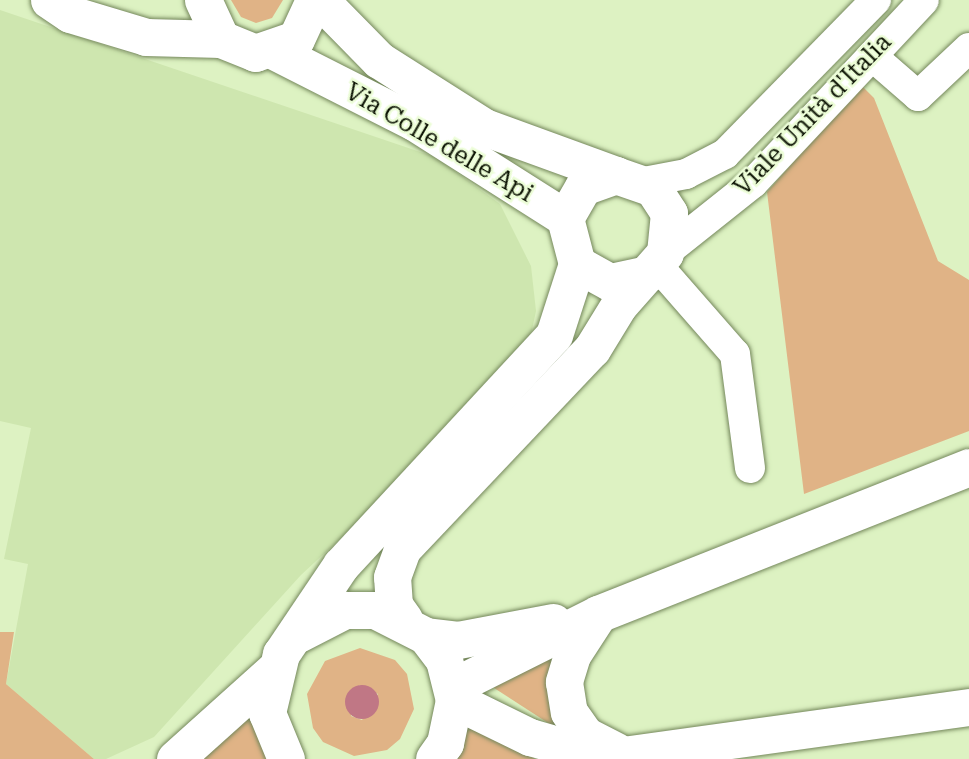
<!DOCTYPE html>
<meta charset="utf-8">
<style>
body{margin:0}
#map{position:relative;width:969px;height:759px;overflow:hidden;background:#ddf2c2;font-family:"Roboto Serif",serif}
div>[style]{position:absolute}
.built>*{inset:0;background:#cee6af}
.green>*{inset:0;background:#e0b386}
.water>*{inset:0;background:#c07785}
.round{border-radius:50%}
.roads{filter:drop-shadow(0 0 2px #74875b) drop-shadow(0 0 2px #74875b)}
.minor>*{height:30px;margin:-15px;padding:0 15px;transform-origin:15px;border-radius:15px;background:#fff}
.major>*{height:37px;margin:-18.5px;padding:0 18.5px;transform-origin:18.5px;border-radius:18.5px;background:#fff}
span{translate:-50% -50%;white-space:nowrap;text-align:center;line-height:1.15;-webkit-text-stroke:5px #ecfdd7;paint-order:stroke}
.street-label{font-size:24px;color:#0d1404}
</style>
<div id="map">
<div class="built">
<div style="clip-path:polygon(0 10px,435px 157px,500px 204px,531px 266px,536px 311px,530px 339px,371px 510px,301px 575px,154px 737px,106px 759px,94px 759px,6px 684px,28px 564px,4px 559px,31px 428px,0 421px)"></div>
</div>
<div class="green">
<div style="clip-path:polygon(231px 0,283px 0,272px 18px,256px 23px,241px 17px)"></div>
<div style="clip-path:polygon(861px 85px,874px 98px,938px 261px,969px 280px,969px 431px,804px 494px,767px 192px)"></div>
<div style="clip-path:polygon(0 632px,14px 632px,6px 684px,94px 759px,0 759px)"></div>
<div style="clip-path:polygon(evenodd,360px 648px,395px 660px,407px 674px,414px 709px,400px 739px,387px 750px,354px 756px,323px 742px,313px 728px,307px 694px,325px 661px,360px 648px,359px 685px,378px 694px,362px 720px,351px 716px,359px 685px)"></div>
<div style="clip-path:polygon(557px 655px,562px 732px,491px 686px)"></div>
<div style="clip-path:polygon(257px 706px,272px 759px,201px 759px)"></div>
<div style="clip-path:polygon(464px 725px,535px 757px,534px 759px,451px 759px)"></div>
</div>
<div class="water">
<div class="round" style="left:345px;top:685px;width:34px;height:34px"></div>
</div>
<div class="roads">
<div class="minor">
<div style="left:872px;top:56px;width:61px;rotate:41deg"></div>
<div style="left:918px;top:96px;width:70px;rotate:-43.3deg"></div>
<div style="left:644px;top:182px;width:43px;rotate:-10.8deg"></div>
<div style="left:686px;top:174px;width:44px;rotate:-27.1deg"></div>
<div style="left:725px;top:154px;width:216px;rotate:-45.6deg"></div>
<div style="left:665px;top:253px;width:112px;rotate:-38.5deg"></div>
<div style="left:753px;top:183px;width:250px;rotate:-46.9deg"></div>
<div style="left:657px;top:265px;width:118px;rotate:48.8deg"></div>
<div style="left:735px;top:354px;width:115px;rotate:82.5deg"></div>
</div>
<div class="major">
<div style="left:49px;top:0;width:25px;rotate:34deg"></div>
<div style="left:70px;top:14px;width:79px;rotate:16.8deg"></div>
<div style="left:146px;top:37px;width:75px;rotate:1.5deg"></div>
<div style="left:203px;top:0;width:43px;rotate:65.2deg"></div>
<div style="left:221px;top:39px;width:37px;rotate:22deg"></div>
<div style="left:255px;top:53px;width:43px;rotate:-18.9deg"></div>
<div style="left:296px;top:39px;width:43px;rotate:-65.2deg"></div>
<div style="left:320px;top:0;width:84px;rotate:45.5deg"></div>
<div style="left:379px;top:60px;width:125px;rotate:32.5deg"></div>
<div style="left:484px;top:127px;width:140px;rotate:20deg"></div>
<div style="left:274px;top:51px;width:157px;rotate:26.9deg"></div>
<div style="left:414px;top:122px;width:179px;rotate:32.4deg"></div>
<div style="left:598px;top:615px;width:48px;rotate:123deg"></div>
<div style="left:572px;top:655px;width:28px;rotate:107deg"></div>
<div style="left:564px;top:682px;width:30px;rotate:81deg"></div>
<div style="left:569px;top:712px;width:28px;rotate:55deg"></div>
<div style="left:585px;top:735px;width:35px;rotate:27deg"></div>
<div style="left:404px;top:619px;width:17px;rotate:-126deg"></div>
<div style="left:394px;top:605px;width:28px;rotate:-94deg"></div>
<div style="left:392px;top:577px;width:30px;rotate:-70deg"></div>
<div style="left:402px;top:549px;width:276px;rotate:-46.5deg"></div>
<div style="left:592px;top:349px;width:52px;rotate:-58.5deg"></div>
<div style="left:619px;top:305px;width:69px;rotate:-48.5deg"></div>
<div style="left:665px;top:253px;width:40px;rotate:-84.3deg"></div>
<div style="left:669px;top:213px;width:30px;rotate:-123deg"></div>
<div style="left:653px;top:188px;width:39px;rotate:-161deg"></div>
<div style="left:616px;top:175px;width:35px;rotate:160deg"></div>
<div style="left:583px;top:187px;width:36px;rotate:120deg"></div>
<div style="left:565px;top:218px;width:48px;rotate:75.4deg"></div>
<div style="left:577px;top:264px;width:38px;rotate:29deg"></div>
<div style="left:610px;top:282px;width:38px;rotate:-12deg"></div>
<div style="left:298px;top:634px;width:53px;rotate:-27.1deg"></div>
<div style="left:345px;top:610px;width:30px"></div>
<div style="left:375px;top:610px;width:57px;rotate:27deg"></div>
<div style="left:426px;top:636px;width:30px;rotate:53deg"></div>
<div style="left:444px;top:660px;width:41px;rotate:76deg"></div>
<div style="left:454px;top:700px;width:44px;rotate:101.8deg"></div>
<div style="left:445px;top:743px;width:19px;rotate:125deg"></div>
<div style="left:426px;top:636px;width:32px;rotate:7deg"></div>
<div style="left:458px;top:640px;width:97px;rotate:-10.7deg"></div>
<div style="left:452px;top:687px;width:163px;rotate:-26.6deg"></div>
<div style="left:598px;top:614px;width:399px;rotate:-21.6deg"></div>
<div style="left:454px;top:700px;width:85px;rotate:26deg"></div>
<div style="left:530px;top:737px;width:47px;rotate:16.1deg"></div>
<div style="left:575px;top:750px;width:44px;rotate:3.9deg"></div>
<div style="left:175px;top:759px;width:132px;rotate:-41.9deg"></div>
<div style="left:286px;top:759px;width:50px;rotate:-112.4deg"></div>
<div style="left:267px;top:713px;width:61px;rotate:-76.7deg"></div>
<div style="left:281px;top:654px;width:107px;rotate:-56deg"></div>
<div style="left:341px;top:565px;width:313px;rotate:-47.2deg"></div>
<div style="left:554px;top:335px;width:75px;rotate:-72.1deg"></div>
<div style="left:594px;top:759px;width:379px;rotate:-7.9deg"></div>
</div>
</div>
<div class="street-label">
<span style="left:813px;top:115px;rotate:-46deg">Viale Unità d'Italia</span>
<span style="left:439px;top:143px;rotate:30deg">Via Colle delle Api</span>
</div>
</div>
